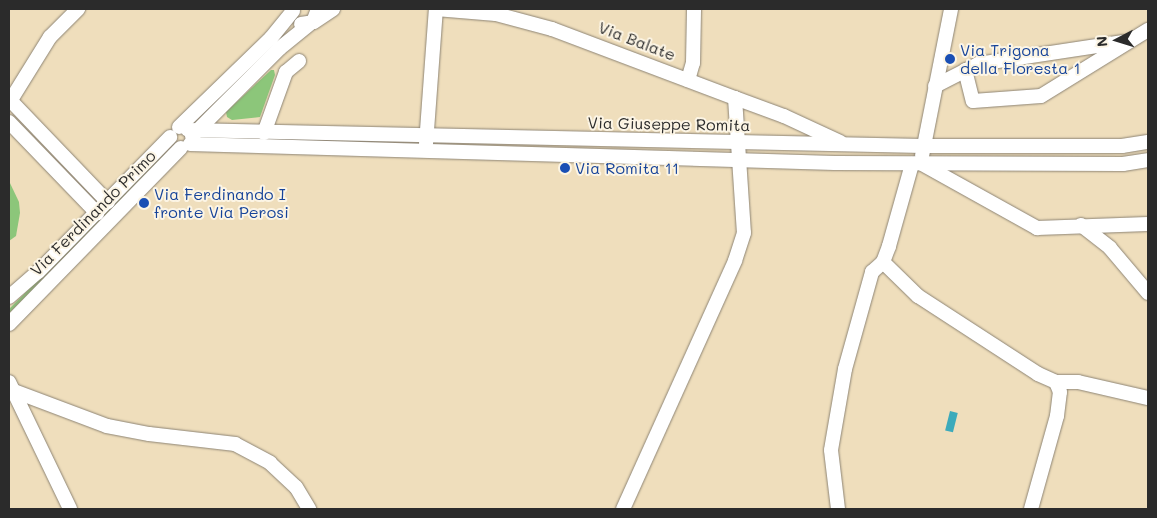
<!DOCTYPE html>
<style>
body{margin:0}
#map{position:relative;width:1157px;height:518px;overflow:hidden;background:#efdebc;font-family:Mali,sans-serif}
div>[style]{position:absolute}
.green>*{inset:0;background:#8cc67a;transform-origin:0 0}
.water>*{inset:0;background:#3caabb;transform-origin:0 0}
.roads{filter:drop-shadow(0 0 1px #8d8474) drop-shadow(0 0 1px #8d8474)}
.minor>*{height:14px;margin:-7px;padding:0 7px;transform-origin:7px;border-radius:7px;background:#fff}
.dots>*{width:14px;height:14px;translate:-50% -50%;box-sizing:border-box;border:2px solid #fcf5e5;border-radius:50%}
span{translate:-50% -50%;white-space:nowrap;text-align:center;line-height:1.15;-webkit-text-stroke:4px #fcf5e5;paint-order:stroke}
.street-label{font-size:16px;color:#2b2b2b}
.transit-label{font-size:16px;color:#164399}
.left{translate:0 -50%;text-align:left}
.frame{position:absolute;inset:0;border:10px solid #2b2b2b;pointer-events:none}
.north{position:absolute;left:1092px;top:15px;width:50px;height:50px;-webkit-text-stroke:4px #fcf5e5;paint-order:stroke;rotate:265deg;font-size:14px;font-weight:700;line-height:20px;text-align:center;color:#2b2b2b}
.north::after{content:'';display:block;margin:auto;width:18px;height:22px;background:#2b2b2b;clip-path:polygon(50% 0,100% 100%,50% 72%,0 100%)}
</style>
<div id="map">
<div class="green">
<div style="clip-path:polygon(271px 70px,274px 70px,275px 75px,260px 117px,232px 120px,227px 117px,226px 112px)"></div>
<div style="left:165px;top:153px;width:3px;height:223px;rotate:45deg"></div>
<div style="clip-path:polygon(9px 181px,19px 202px,20px 213px,16px 236px,9px 241px)"></div>
</div>
<div class="water">
<div style="left:950px;top:411px;width:8px;height:20px;rotate:14deg"></div>
</div>
<div class="roads">
<div class="minor">
<div style="left:314px;top:22px;width:23px;rotate:-34deg"></div>
<div style="left:301px;top:24px;width:12px;rotate:-9deg"></div>
<div style="left:313px;top:22px;width:14px;rotate:-69deg"></div>
<div style="left:965px;top:70px;width:32px;rotate:76deg"></div>
<div style="left:973px;top:101px;width:68px;rotate:-4.2deg"></div>
<div style="left:1041px;top:96px;width:126px;rotate:-31.7deg"></div>
<div style="left:688px;top:80px;width:18px;rotate:-74deg"></div>
<div style="left:693px;top:63px;width:54px;rotate:-88.9deg"></div>
<div style="left:935px;top:86px;width:48px;rotate:-27.1deg"></div>
<div style="left:978px;top:64px;width:147px;rotate:-8.6deg"></div>
<div style="left:735px;top:98px;width:52px;rotate:20.2deg"></div>
<div style="left:784px;top:116px;width:62px;rotate:24.9deg"></div>
<div style="left:11px;top:101px;width:140px;rotate:46.2deg"></div>
<div style="left:9px;top:103px;width:78px;rotate:-58.2deg"></div>
<div style="left:50px;top:37px;width:40px;rotate:-45deg"></div>
<div style="left:9px;top:122px;width:127px;rotate:46deg"></div>
<div style="left:179px;top:127px;width:128px;rotate:-44.1deg"></div>
<div style="left:271px;top:38px;width:35px;rotate:-51deg"></div>
<div style="left:188px;top:130px;width:735px;rotate:1.25deg"></div>
<div style="left:923px;top:146px;width:199px"></div>
<div style="left:1122px;top:146px;width:26px;rotate:-9deg"></div>
<div style="left:264px;top:133px;width:65px;rotate:-70.2deg"></div>
<div style="left:286px;top:72px;width:17px;rotate:-40deg"></div>
<div style="left:192px;top:136px;width:124px;rotate:-45deg"></div>
<div style="left:280px;top:48px;width:38px;rotate:-39deg"></div>
<div style="left:190px;top:144px;width:645px;rotate:1.69deg"></div>
<div style="left:835px;top:163px;width:288px;rotate:0.2deg"></div>
<div style="left:1123px;top:164px;width:25px;rotate:-9deg"></div>
<div style="left:426px;top:144px;width:135px;rotate:-85.8deg"></div>
<div style="left:436px;top:9px;width:60px;rotate:4.8deg"></div>
<div style="left:496px;top:14px;width:58px;rotate:15deg"></div>
<div style="left:552px;top:29px;width:196px;rotate:20.7deg"></div>
<div style="left:735px;top:98px;width:135px;rotate:86.2deg"></div>
<div style="left:744px;top:233px;width:29px;rotate:108deg"></div>
<div style="left:735px;top:261px;width:272px;rotate:114.3deg"></div>
<div style="left:922px;top:156px;width:150px;rotate:-78.8deg"></div>
<div style="left:922px;top:164px;width:132px;rotate:29.1deg"></div>
<div style="left:1037px;top:228px;width:111px;rotate:-2.1deg"></div>
<div style="left:1081px;top:225px;width:37px;rotate:38deg"></div>
<div style="left:1110px;top:248px;width:59px;rotate:49.8deg"></div>
<div style="left:883px;top:262px;width:49px;rotate:44.2deg"></div>
<div style="left:918px;top:296px;width:143px;rotate:33deg"></div>
<div style="left:1038px;top:374px;width:20px;rotate:24deg"></div>
<div style="left:1056px;top:382px;width:22px"></div>
<div style="left:1078px;top:382px;width:72px;rotate:12.9deg"></div>
<div style="left:9px;top:297px;width:38px;rotate:-41deg"></div>
<div style="left:38px;top:272px;width:189px;rotate:-45.6deg"></div>
<div style="left:9px;top:324px;width:246px;rotate:-45.7deg"></div>
<div style="left:9px;top:382px;width:141px;rotate:64.3deg"></div>
<div style="left:14px;top:391px;width:99px;rotate:20.6deg"></div>
<div style="left:107px;top:426px;width:43px;rotate:10.8deg"></div>
<div style="left:149px;top:434px;width:87px;rotate:6.6deg"></div>
<div style="left:235px;top:444px;width:40px;rotate:28deg"></div>
<div style="left:270px;top:463px;width:35px;rotate:43deg"></div>
<div style="left:296px;top:487px;width:26px;rotate:59deg"></div>
<div style="left:838px;top:509px;width:59px;rotate:-96.8deg"></div>
<div style="left:831px;top:450px;width:82px;rotate:-80.2deg"></div>
<div style="left:845px;top:369px;width:101px;rotate:-74.4deg"></div>
<div style="left:872px;top:272px;width:15px;rotate:-42deg"></div>
<div style="left:883px;top:262px;width:17px;rotate:-69deg"></div>
<div style="left:889px;top:246px;width:85px;rotate:-74.3deg"></div>
<div style="left:1031px;top:509px;width:97px;rotate:-74.4deg"></div>
<div style="left:1057px;top:416px;width:24px;rotate:-83deg"></div>
<div style="left:1060px;top:392px;width:11px;rotate:-112deg"></div>
</div>
</div>
<div class="dots">
<div style="left:950px;top:59px;background:#1a4fb4"></div>
<div style="left:565px;top:168px;background:#1a4fb4"></div>
<div style="left:144px;top:203px;background:#1a4fb4"></div>
</div>
<div class="street-label">
<span style="left:637px;top:41px;rotate:21deg">Via Balate</span>
<span style="left:669px;top:124px;rotate:1deg">Via Giuseppe Romita</span>
<span style="left:93px;top:213px;rotate:-45deg">Via Ferdinando Primo</span>
</div>
<div class="transit-label">
<span class="left" style="left:960px;top:59px">Via Trigona<br>della Floresta 1</span>
<span class="left" style="left:575px;top:168px">Via Romita 11</span>
<span class="left" style="left:154px;top:203px">Via Ferdinando I<br>fronte Via Perosi</span>
</div>
<div class="frame"></div>
<div class="north">N</div>
</div>
